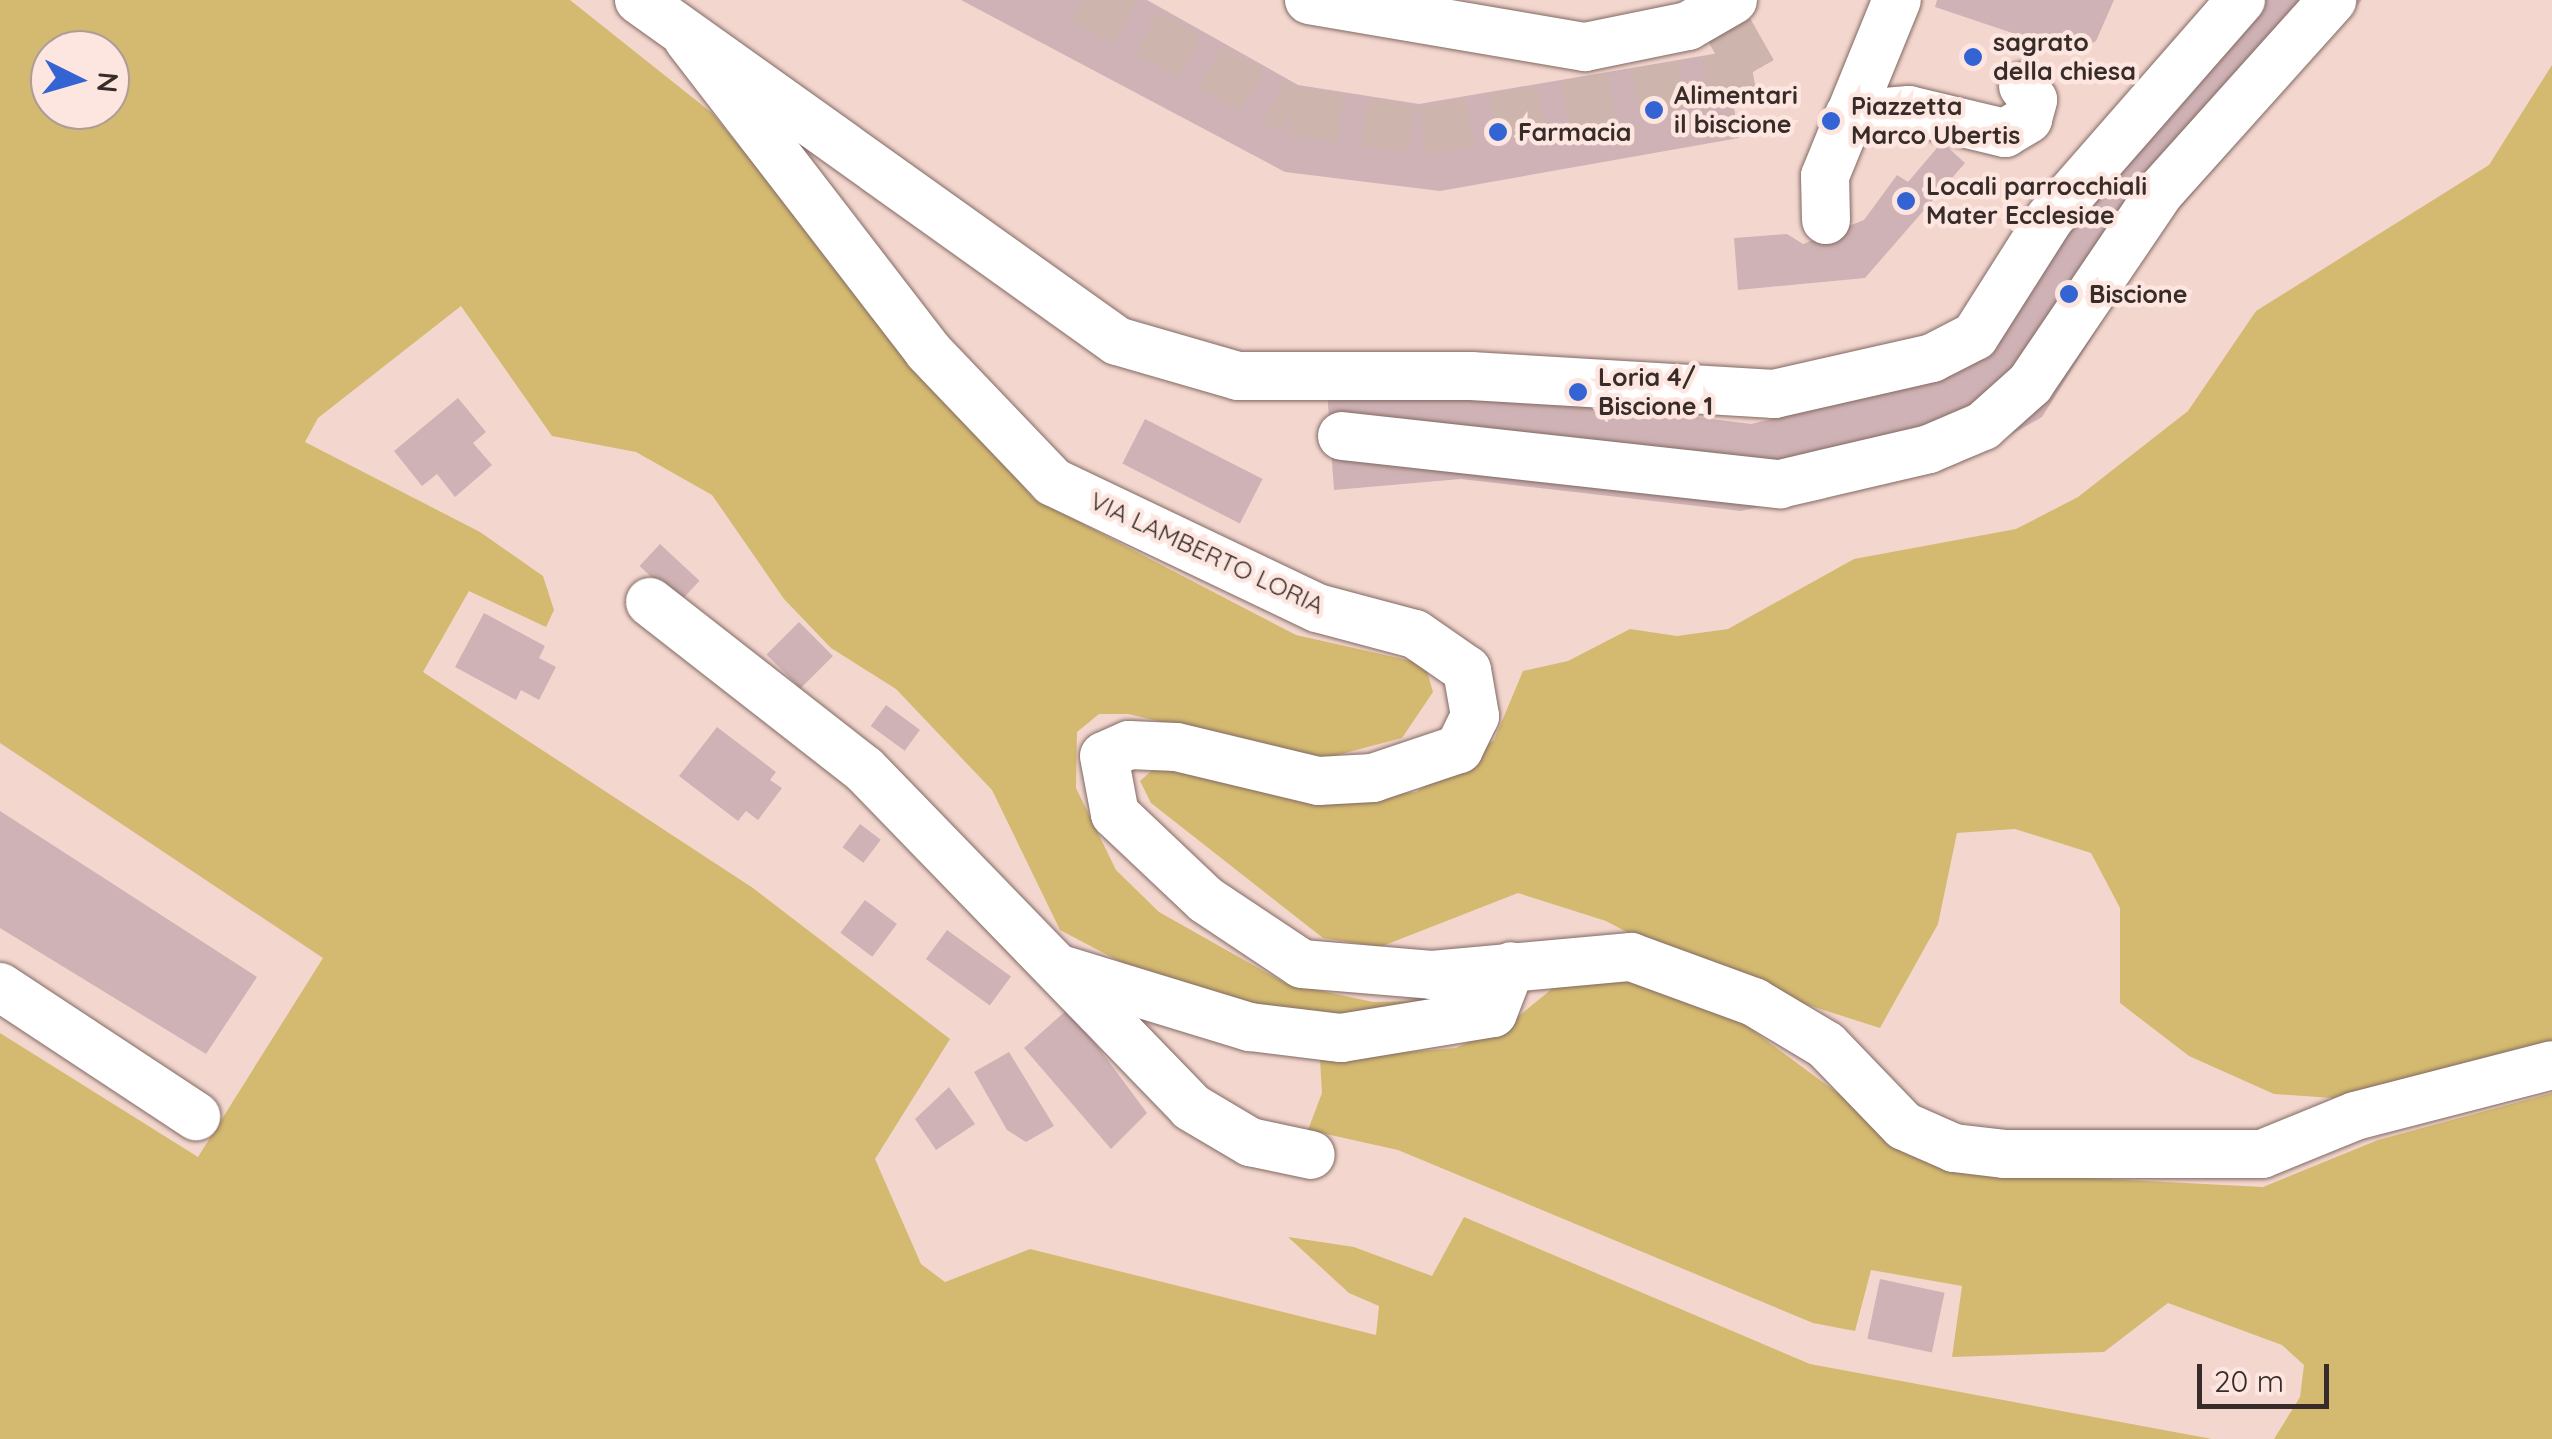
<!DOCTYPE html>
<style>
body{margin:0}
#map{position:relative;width:2552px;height:1439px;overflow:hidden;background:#f3d7cf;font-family:Quicksand,sans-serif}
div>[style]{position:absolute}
.green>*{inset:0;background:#d4ba70}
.building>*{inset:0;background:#cfb2b5;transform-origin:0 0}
.minor-tunnel>*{height:48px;margin-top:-24px;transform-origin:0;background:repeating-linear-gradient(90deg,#cdb5ae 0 48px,transparent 0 72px)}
.roads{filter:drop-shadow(0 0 2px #816962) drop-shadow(0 0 2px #816962)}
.minor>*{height:48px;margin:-24px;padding:0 24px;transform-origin:24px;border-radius:24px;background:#fff}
.dots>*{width:28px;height:28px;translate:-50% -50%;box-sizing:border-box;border:5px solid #fde6df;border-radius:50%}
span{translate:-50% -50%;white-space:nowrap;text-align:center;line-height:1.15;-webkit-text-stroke:9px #fde6df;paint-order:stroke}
.poi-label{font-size:25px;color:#372c29;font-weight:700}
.left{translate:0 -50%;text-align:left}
.street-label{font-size:25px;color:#372c29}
.north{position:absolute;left:30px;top:30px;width:100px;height:100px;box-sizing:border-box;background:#fde6df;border:2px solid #ae9c96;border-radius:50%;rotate:95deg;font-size:28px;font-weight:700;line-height:40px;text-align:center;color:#372c29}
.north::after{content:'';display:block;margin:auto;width:35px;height:45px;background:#3463d3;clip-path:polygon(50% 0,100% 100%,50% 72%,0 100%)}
.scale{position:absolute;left:2197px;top:1364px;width:132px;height:45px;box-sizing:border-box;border:5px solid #372c29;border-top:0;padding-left:12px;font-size:30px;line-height:35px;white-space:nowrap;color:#372c29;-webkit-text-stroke:8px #fde6df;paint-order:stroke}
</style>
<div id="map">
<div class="green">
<div style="clip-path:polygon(evenodd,0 0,570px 0,712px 113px,1033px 498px,1296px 635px,1425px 664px,1433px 692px,1402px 738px,1322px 759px,1128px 714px,1099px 714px,1077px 732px,1076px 788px,1116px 870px,1159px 912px,1285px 983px,1373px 1002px,1423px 1001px,1368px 1026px,1256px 1012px,1155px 980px,1060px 930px,992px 790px,896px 689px,831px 648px,784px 599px,712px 495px,636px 452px,552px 436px,461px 306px,318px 418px,305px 442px,480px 532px,543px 576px,554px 610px,546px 627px,469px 591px,423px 672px,753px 888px,950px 1039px,875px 1159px,921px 1264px,945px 1282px,1030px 1249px,1376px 1335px,1379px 1306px,1349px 1293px,1288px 1237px,1354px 1247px,1432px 1276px,1464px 1217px,1810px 1364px,2212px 1439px,0 1439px,0 1033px,198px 1157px,323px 958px,0 743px,0 0,50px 50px,110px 50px,110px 110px,50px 110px,50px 50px)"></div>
<div style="clip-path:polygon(2552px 65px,2552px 1045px,2332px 1098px,2274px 1094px,2189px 1056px,2120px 1003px,2120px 908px,2091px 853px,2015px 829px,1957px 833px,1938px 924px,1880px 1028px,1701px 971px,1606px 921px,1518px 893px,1380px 947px,1323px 938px,1151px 803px,1140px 781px,1157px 766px,1271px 794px,1341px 800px,1416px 792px,1494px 740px,1523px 671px,1568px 661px,1630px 629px,1677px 636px,1728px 629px,1854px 559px,2016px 529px,2078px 497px,2188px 411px,2256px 311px,2489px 165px)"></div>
<div style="clip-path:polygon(1570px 974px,1647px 983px,1740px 1021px,1863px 1112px,2048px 1176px,2263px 1187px,2378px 1140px,2552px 1093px,2552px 1439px,2274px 1439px,2300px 1397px,2304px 1365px,2282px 1345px,2168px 1303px,2104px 1352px,1952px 1357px,1962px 1286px,1871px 1270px,1855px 1331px,1813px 1323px,1398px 1150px,1308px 1130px,1322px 1093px,1320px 1059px,1456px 1048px,1514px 1020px)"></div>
</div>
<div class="building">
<div style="clip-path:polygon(961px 0,1147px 0,1298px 85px,1419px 104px,1725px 52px,1739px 138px,1440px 191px,1285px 172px)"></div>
<div style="clip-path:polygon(1937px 0,2114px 0,2096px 41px,2072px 53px,1935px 7px)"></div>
<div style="clip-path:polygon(2250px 0,2362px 0,2157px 234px,2042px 417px,1965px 461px,1741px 511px,1461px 479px,1334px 490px,1327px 390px,1462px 387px,1751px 424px,1938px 379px,2085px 184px)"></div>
<div style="clip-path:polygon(1942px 142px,1965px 163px,1865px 278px,1738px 290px,1734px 238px,1787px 234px,1803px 244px,1864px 220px,1897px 175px,1908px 182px)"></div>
<div style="clip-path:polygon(458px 398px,486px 432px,473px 443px,492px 465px,455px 497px,437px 474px,422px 486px,394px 451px)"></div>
<div style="left:1145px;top:419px;width:132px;height:50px;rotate:27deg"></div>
<div style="left:660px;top:544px;width:54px;height:30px;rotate:43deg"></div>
<div style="clip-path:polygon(484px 613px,545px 646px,539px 658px,556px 667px,539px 700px,521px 690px,516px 700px,455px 667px)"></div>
<div style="left:799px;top:622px;width:48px;height:46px;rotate:45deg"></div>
<div style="left:886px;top:705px;width:42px;height:26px;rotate:36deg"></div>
<div style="clip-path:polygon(717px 727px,776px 772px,770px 780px,782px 788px,758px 820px,746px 811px,738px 821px,679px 776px)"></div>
<div style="clip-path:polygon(0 811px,257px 977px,206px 1054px,0 928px)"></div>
<div style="left:860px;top:824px;width:26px;height:29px;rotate:37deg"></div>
<div style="left:865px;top:900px;width:40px;height:41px;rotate:37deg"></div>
<div style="left:947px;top:930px;width:79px;height:36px;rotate:36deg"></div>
<div style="clip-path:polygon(1069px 1008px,1147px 1113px,1111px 1149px,1024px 1048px)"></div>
<div style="clip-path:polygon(1009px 1052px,1054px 1126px,1026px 1142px,1007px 1130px,974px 1072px)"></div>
<div style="clip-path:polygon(949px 1087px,975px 1124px,936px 1150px,915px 1119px)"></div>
<div style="left:1880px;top:1279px;width:66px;height:61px;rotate:12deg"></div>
</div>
<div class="minor-tunnel">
<div style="left:1083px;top:0;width:238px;rotate:27.9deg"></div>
<div style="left:1293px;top:111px;width:132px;rotate:8.7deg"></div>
<div style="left:1423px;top:131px;width:335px;rotate:-10.1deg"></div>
<div style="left:1753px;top:72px;width:69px;rotate:-119.5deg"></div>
</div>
<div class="roads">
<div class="minor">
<div style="left:639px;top:0;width:587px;rotate:35.5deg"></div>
<div style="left:1117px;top:341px;width:126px;rotate:16.1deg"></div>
<div style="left:1238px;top:376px;width:233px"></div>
<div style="left:1471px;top:376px;width:304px;rotate:3.4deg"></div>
<div style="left:1774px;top:394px;width:162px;rotate:-12.8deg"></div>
<div style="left:1932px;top:358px;width:48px;rotate:-27.1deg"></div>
<div style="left:1975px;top:336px;width:140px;rotate:-57.6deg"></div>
<div style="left:2050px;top:218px;width:290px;rotate:-48.8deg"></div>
<div style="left:1309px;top:0;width:280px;rotate:9.7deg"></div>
<div style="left:1585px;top:47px;width:105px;rotate:-11.5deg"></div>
<div style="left:1688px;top:26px;width:52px;rotate:-30deg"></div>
<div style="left:688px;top:39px;width:394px;rotate:52.4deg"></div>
<div style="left:928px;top:351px;width:181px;rotate:46.3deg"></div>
<div style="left:1053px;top:482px;width:293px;rotate:25.5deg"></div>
<div style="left:1317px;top:608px;width:101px;rotate:14.9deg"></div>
<div style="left:1415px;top:634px;width:63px;rotate:34.7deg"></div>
<div style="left:1467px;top:670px;width:47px;rotate:80.1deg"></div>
<div style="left:1475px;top:716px;width:37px;rotate:116deg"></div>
<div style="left:1459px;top:749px;width:91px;rotate:161.4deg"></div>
<div style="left:1373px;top:778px;width:55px;rotate:176.9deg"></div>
<div style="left:1318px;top:781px;width:146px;rotate:-166.5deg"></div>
<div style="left:1176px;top:747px;width:47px;rotate:-177.6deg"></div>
<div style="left:1129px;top:745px;width:27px;rotate:156deg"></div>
<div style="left:1104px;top:756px;width:59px;rotate:79.3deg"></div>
<div style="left:1115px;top:814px;width:125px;rotate:43.4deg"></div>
<div style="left:1206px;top:900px;width:115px;rotate:33.7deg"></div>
<div style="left:1302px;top:964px;width:130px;rotate:4.8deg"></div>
<div style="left:1432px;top:975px;width:200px;rotate:-5.2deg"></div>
<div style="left:1631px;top:957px;width:131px;rotate:20.1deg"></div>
<div style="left:1754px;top:1002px;width:84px;rotate:30.8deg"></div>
<div style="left:1826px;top:1045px;width:112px;rotate:46.1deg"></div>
<div style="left:1904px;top:1126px;width:55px;rotate:23.7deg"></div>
<div style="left:1954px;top:1148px;width:50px;rotate:6.8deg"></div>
<div style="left:2004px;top:1154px;width:258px"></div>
<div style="left:2262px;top:1154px;width:100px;rotate:-22.2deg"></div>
<div style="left:2355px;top:1116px;width:203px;rotate:-14.5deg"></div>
<div style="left:1849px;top:115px;width:60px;rotate:-4.8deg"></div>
<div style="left:1909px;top:110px;width:99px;rotate:13.5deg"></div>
<div style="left:2005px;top:133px;width:27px;rotate:-31deg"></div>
<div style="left:2028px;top:119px;width:20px;rotate:-75deg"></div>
<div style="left:2033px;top:100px;width:17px;rotate:-126deg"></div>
<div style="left:1826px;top:220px;width:44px;rotate:-91.3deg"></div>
<div style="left:1825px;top:176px;width:190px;rotate:-67.8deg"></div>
<div style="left:1342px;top:436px;width:441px;rotate:6.3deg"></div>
<div style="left:1780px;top:484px;width:153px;rotate:-13.2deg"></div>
<div style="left:1929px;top:449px;width:59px;rotate:-23.1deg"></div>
<div style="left:1983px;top:426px;width:63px;rotate:-41.8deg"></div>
<div style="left:2030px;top:384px;width:232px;rotate:-55.9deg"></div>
<div style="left:2160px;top:192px;width:258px;rotate:-48.1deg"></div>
<div style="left:650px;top:602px;width:271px;rotate:38deg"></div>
<div style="left:864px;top:769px;width:470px;rotate:45.9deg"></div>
<div style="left:1191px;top:1107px;width:69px;rotate:30.7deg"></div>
<div style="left:1250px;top:1142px;width:62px;rotate:12deg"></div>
<div style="left:1060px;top:969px;width:199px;rotate:17deg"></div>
<div style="left:1250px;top:1027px;width:92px;rotate:6.9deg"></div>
<div style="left:1341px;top:1038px;width:154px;rotate:-9.3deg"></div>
<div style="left:1493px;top:1013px;width:50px;rotate:-69deg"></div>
<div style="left:0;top:987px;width:235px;rotate:33.4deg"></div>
</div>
</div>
<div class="dots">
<div style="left:1973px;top:57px;background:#3463d3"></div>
<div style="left:1654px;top:110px;background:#3463d3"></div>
<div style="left:1831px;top:121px;background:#3463d3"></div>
<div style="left:1498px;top:132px;background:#3463d3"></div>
<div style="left:1906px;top:201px;background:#3463d3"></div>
<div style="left:2069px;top:294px;background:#3463d3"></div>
<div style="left:1578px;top:392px;background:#3463d3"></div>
</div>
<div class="poi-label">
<span class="left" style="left:1993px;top:57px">sagrato<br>della chiesa</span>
<span class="left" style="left:1674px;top:110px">Alimentari<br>il biscione</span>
<span class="left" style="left:1851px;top:121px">Piazzetta<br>Marco Ubertis</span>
<span class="left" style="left:1518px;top:132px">Farmacia</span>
<span class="left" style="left:1926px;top:201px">Locali parrocchiali<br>Mater Ecclesiae</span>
<span class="left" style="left:2089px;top:294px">Biscione</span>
<span class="left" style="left:1598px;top:392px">Loria 4/<br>Biscione 1</span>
</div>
<div class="street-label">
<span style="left:1207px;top:553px;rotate:25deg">VIA LAMBERTO LORIA</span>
</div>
<div class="north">N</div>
<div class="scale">20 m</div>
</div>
